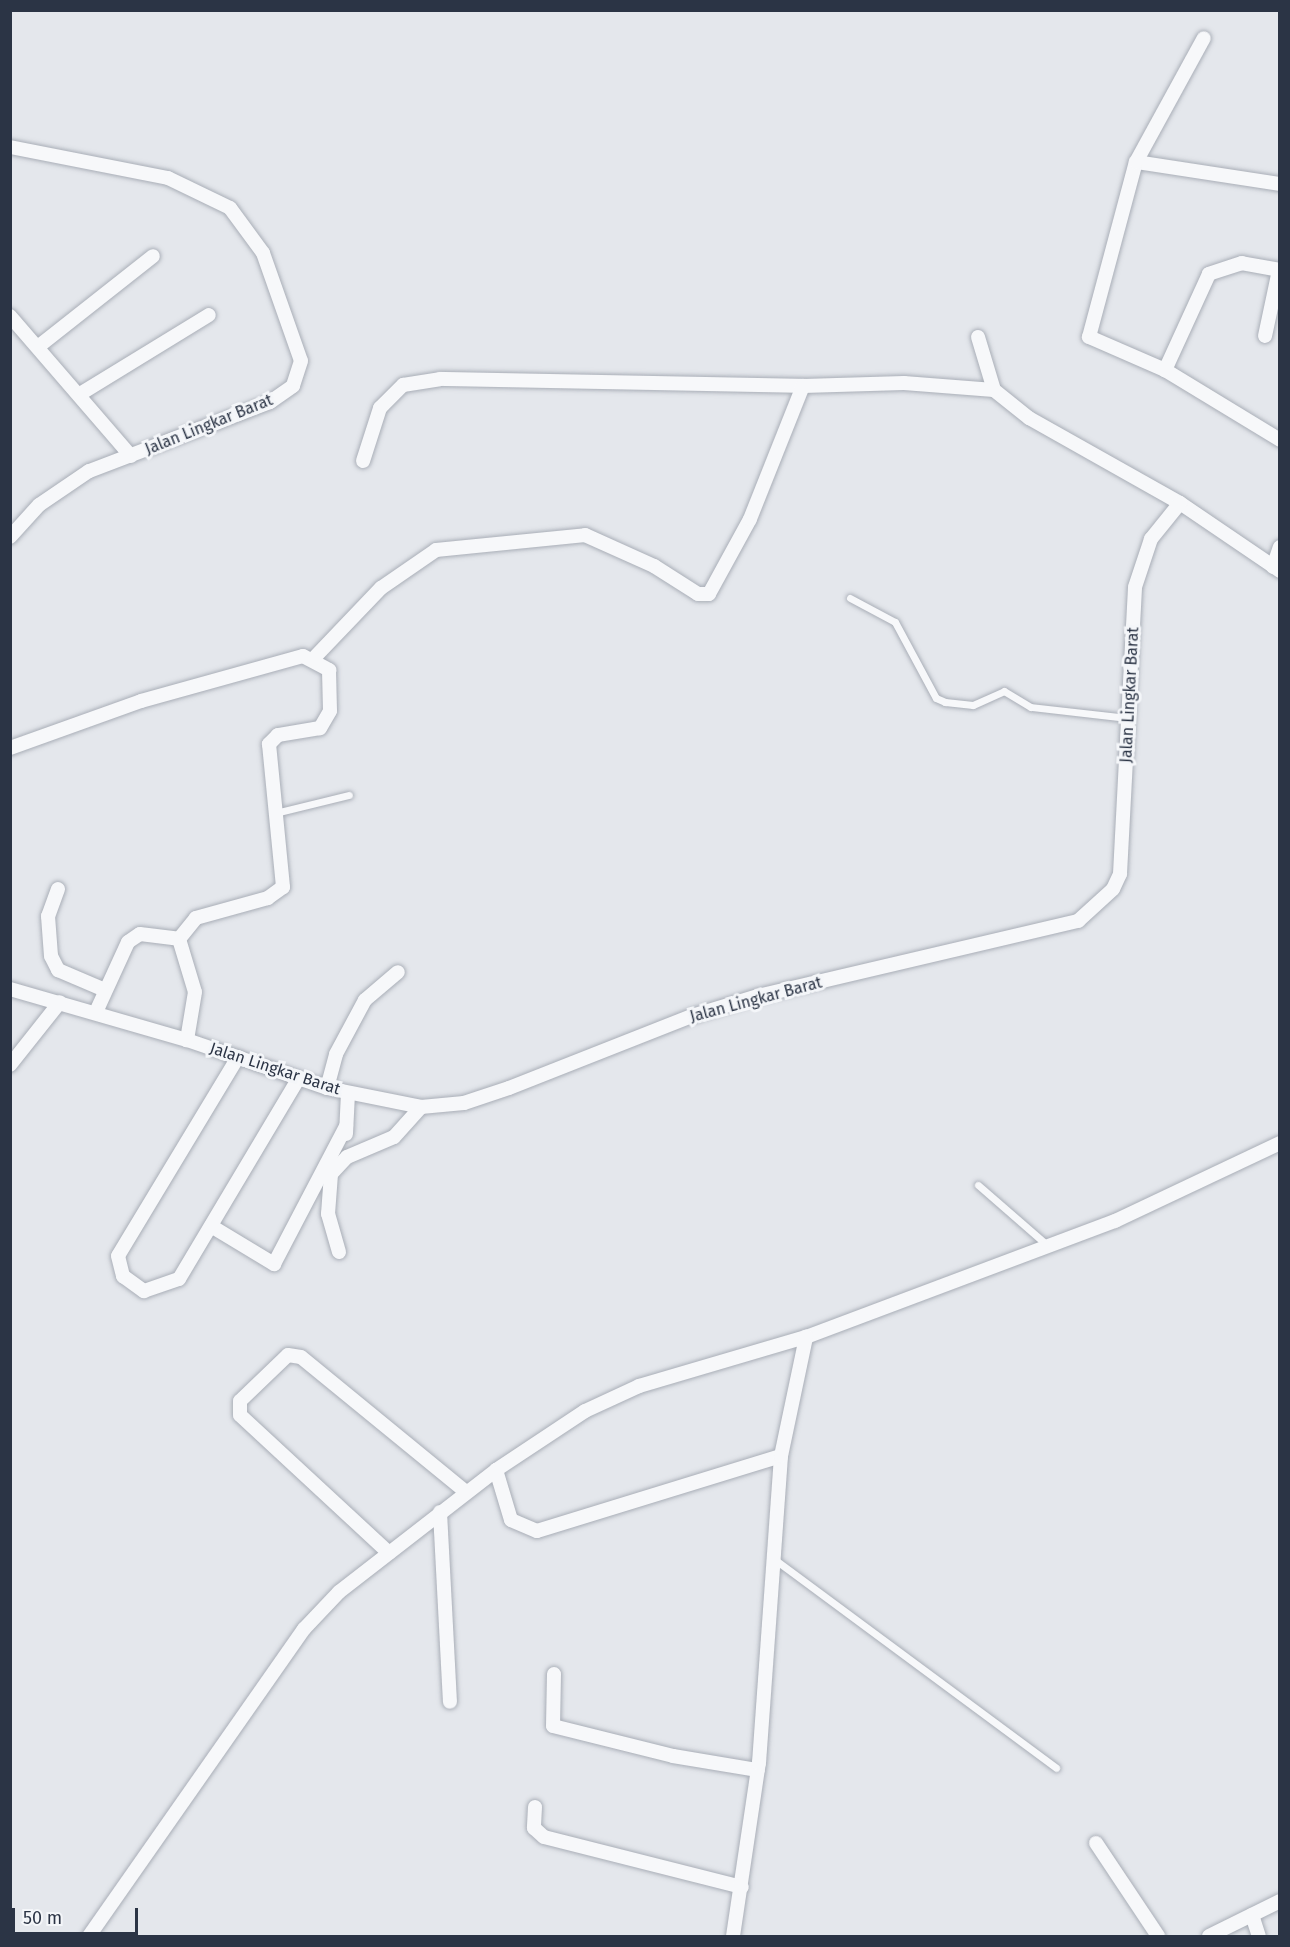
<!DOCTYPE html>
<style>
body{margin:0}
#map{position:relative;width:1290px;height:1947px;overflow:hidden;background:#e4e7ec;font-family:"Fira Sans",sans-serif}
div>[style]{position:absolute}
.roads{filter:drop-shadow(0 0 2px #a9aeb7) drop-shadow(0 0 2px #a9aeb7)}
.lane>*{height:7px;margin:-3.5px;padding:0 3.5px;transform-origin:3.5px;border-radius:3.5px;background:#f7f8fa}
.street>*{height:14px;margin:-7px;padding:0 7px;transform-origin:7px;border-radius:7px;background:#f7f8fa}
span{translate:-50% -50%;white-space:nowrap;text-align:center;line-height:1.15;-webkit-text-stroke:6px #f4f6f9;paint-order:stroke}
.street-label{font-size:16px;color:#2b3445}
.frame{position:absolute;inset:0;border:12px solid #2b3445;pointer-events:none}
.scale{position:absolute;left:12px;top:1908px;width:126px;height:27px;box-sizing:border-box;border:3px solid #2b3445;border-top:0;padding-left:8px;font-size:18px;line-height:21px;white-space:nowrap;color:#2b3445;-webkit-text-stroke:4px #f4f6f9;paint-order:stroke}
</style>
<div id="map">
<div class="roads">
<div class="lane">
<div style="left:850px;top:598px;width:51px;rotate:28.1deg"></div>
<div style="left:895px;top:622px;width:86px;rotate:61.7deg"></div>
<div style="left:936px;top:698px;width:10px;rotate:24deg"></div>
<div style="left:945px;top:702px;width:28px;rotate:6deg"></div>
<div style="left:973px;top:705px;width:34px;rotate:-24deg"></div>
<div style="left:1004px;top:691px;width:31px;rotate:31deg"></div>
<div style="left:1031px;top:707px;width:98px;rotate:6.5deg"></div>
<div style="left:275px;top:813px;width:76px;rotate:-13.7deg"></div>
<div style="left:978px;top:1185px;width:91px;rotate:41deg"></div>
<div style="left:774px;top:1559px;width:351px;rotate:36.5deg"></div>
</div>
<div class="street">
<div style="left:10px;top:147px;width:161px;rotate:11.1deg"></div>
<div style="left:168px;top:178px;width:69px;rotate:25.8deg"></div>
<div style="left:230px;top:208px;width:56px;rotate:53.7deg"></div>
<div style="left:263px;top:253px;width:114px;rotate:70.6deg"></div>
<div style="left:301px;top:361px;width:26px;rotate:108deg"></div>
<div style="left:293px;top:386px;width:28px;rotate:145deg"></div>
<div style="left:270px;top:402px;width:194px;rotate:159.1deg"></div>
<div style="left:89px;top:471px;width:60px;rotate:145.8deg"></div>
<div style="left:39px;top:505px;width:43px;rotate:132.2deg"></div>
<div style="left:1136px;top:162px;width:146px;rotate:8.7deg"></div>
<div style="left:1280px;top:270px;width:39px;rotate:-170deg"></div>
<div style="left:1242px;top:263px;width:35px;rotate:162deg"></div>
<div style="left:1209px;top:274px;width:106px;rotate:114.6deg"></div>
<div style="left:1165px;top:370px;width:135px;rotate:31.3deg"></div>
<div style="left:10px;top:316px;width:185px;rotate:49.2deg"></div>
<div style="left:1265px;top:336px;width:67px;rotate:-78deg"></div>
<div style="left:978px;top:337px;width:55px;rotate:73.2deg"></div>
<div style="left:994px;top:390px;width:45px;rotate:38.7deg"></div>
<div style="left:1029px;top:418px;width:173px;rotate:29.4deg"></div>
<div style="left:1180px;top:503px;width:121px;rotate:34.2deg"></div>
<div style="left:39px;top:346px;width:145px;rotate:-38.3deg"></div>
<div style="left:1165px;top:370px;width:83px;rotate:-156.5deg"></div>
<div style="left:1089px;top:337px;width:181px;rotate:-75deg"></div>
<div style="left:1136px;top:162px;width:141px;rotate:-61.3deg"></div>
<div style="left:80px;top:394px;width:151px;rotate:-31.5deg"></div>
<div style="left:363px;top:461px;width:56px;rotate:-72.2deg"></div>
<div style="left:380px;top:408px;width:33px;rotate:-45deg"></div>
<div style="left:403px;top:385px;width:37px;rotate:-9deg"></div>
<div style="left:440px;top:379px;width:363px;rotate:1.1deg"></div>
<div style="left:1273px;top:567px;width:21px;rotate:-71deg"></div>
<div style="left:314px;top:658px;width:97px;rotate:-46.3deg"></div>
<div style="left:381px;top:588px;width:67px;rotate:-34.6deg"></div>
<div style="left:436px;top:550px;width:150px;rotate:-5.7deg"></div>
<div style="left:585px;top:535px;width:76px;rotate:24.2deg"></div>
<div style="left:654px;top:566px;width:52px;rotate:32.5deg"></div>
<div style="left:698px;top:594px;width:11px"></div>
<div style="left:709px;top:594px;width:85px;rotate:-61.3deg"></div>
<div style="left:750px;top:519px;width:143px;rotate:-68.3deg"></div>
<div style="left:803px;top:386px;width:101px;rotate:-1.7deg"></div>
<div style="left:904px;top:383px;width:90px;rotate:4.4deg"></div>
<div style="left:10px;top:748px;width:139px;rotate:-19.7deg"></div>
<div style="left:141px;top:701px;width:168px;rotate:-15.5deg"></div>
<div style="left:303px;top:656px;width:30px;rotate:28deg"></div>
<div style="left:329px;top:670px;width:41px;rotate:88.6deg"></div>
<div style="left:330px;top:711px;width:20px;rotate:120deg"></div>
<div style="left:320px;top:728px;width:43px;rotate:170.5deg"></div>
<div style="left:278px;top:735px;width:13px;rotate:135deg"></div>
<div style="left:269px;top:744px;width:144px;rotate:84.4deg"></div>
<div style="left:283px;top:887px;width:19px;rotate:144deg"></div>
<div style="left:268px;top:898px;width:75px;rotate:164.5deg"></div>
<div style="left:196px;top:918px;width:27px;rotate:129deg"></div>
<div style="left:179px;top:939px;width:55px;rotate:73.2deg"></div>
<div style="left:195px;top:992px;width:49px;rotate:99.5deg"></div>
<div style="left:58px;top:889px;width:29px;rotate:110deg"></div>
<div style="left:48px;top:916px;width:40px;rotate:85.7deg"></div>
<div style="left:51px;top:956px;width:16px;rotate:63deg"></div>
<div style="left:58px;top:970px;width:51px;rotate:23.1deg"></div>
<div style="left:10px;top:989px;width:184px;rotate:16.1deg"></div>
<div style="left:187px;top:1040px;width:148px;rotate:18.9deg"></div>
<div style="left:327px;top:1088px;width:96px;rotate:11.4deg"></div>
<div style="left:421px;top:1107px;width:43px;rotate:-5.3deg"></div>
<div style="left:464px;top:1103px;width:47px;rotate:-18.4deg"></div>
<div style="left:509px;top:1088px;width:197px;rotate:-21.5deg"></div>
<div style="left:692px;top:1016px;width:69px;rotate:-16.9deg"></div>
<div style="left:758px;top:996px;width:329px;rotate:-13.2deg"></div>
<div style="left:1078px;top:921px;width:47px;rotate:-42.4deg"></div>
<div style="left:1113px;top:889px;width:17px;rotate:-65deg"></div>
<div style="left:1120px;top:874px;width:287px;rotate:-87deg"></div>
<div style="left:1135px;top:587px;width:51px;rotate:-71.6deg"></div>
<div style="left:1151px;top:539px;width:46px;rotate:-51.1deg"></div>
<div style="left:96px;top:1012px;width:77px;rotate:-65.4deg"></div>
<div style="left:128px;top:942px;width:14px;rotate:-34deg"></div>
<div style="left:140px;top:934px;width:39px;rotate:7deg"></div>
<div style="left:238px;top:1057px;width:232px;rotate:121.1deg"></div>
<div style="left:118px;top:1256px;width:21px;rotate:76deg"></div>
<div style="left:123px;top:1276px;width:26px;rotate:36deg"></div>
<div style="left:144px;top:1291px;width:37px;rotate:-19deg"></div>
<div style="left:179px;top:1279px;width:234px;rotate:-59.2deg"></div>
<div style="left:10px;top:1065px;width:80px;rotate:-51.6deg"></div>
<div style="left:327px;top:1088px;width:35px;rotate:-75deg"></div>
<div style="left:336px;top:1054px;width:61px;rotate:-61.8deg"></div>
<div style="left:365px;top:1000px;width:43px;rotate:-40.3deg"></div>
<div style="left:346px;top:1134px;width:41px;rotate:-87.2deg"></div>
<div style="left:211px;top:1226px;width:74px;rotate:31.1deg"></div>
<div style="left:274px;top:1264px;width:156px;rotate:-62.4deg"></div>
<div style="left:339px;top:1252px;width:40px;rotate:-106deg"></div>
<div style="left:328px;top:1214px;width:40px;rotate:-85.7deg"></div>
<div style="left:331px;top:1174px;width:23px;rotate:-47deg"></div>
<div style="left:347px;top:1157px;width:51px;rotate:-23.1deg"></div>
<div style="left:394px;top:1137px;width:40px;rotate:-48deg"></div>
<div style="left:496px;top:1470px;width:52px;rotate:73.3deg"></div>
<div style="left:511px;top:1520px;width:28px;rotate:23deg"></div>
<div style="left:537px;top:1531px;width:255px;rotate:-17.1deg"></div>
<div style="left:440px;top:1512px;width:190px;rotate:87deg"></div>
<div style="left:389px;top:1553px;width:203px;rotate:-137.2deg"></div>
<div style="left:240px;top:1415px;width:14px;rotate:-90deg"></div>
<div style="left:240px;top:1401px;width:66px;rotate:-43.8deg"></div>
<div style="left:288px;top:1355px;width:13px;rotate:9deg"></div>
<div style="left:301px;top:1357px;width:213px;rotate:39.3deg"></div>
<div style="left:554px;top:1674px;width:52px;rotate:91.1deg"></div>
<div style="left:553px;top:1726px;width:124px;rotate:14deg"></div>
<div style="left:673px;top:1756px;width:86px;rotate:9.4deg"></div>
<div style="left:535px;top:1807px;width:21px;rotate:93deg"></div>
<div style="left:534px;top:1828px;width:13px;rotate:42deg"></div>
<div style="left:544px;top:1837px;width:204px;rotate:14.2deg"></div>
<div style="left:1096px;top:1843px;width:112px;rotate:56.3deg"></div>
<div style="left:1252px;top:1915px;width:22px;rotate:72deg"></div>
<div style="left:89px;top:1936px;width:375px;rotate:-55deg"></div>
<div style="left:304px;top:1629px;width:51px;rotate:-46.6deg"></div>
<div style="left:339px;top:1592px;width:199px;rotate:-37.8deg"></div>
<div style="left:496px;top:1470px;width:107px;rotate:-33.5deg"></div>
<div style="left:585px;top:1411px;width:60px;rotate:-24.8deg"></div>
<div style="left:639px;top:1386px;width:174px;rotate:-16.4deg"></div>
<div style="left:806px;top:1337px;width:330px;rotate:-20.6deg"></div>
<div style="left:1115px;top:1221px;width:183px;rotate:-25.3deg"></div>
<div style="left:733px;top:1936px;width:175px;rotate:-81.5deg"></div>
<div style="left:759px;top:1763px;width:308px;rotate:-85.9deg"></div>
<div style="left:781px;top:1456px;width:122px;rotate:-78.1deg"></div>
<div style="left:1209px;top:1936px;width:79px;rotate:-26.2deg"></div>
</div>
</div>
<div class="street-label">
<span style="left:209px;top:425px;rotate:-22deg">Jalan Lingkar Barat</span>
<span style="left:1130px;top:695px;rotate:-87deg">Jalan Lingkar Barat</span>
<span style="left:756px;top:1000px;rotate:-15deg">Jalan Lingkar Barat</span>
<span style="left:275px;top:1069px;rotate:18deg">Jalan Lingkar Barat</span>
</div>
<div class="frame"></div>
<div class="scale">50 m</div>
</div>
